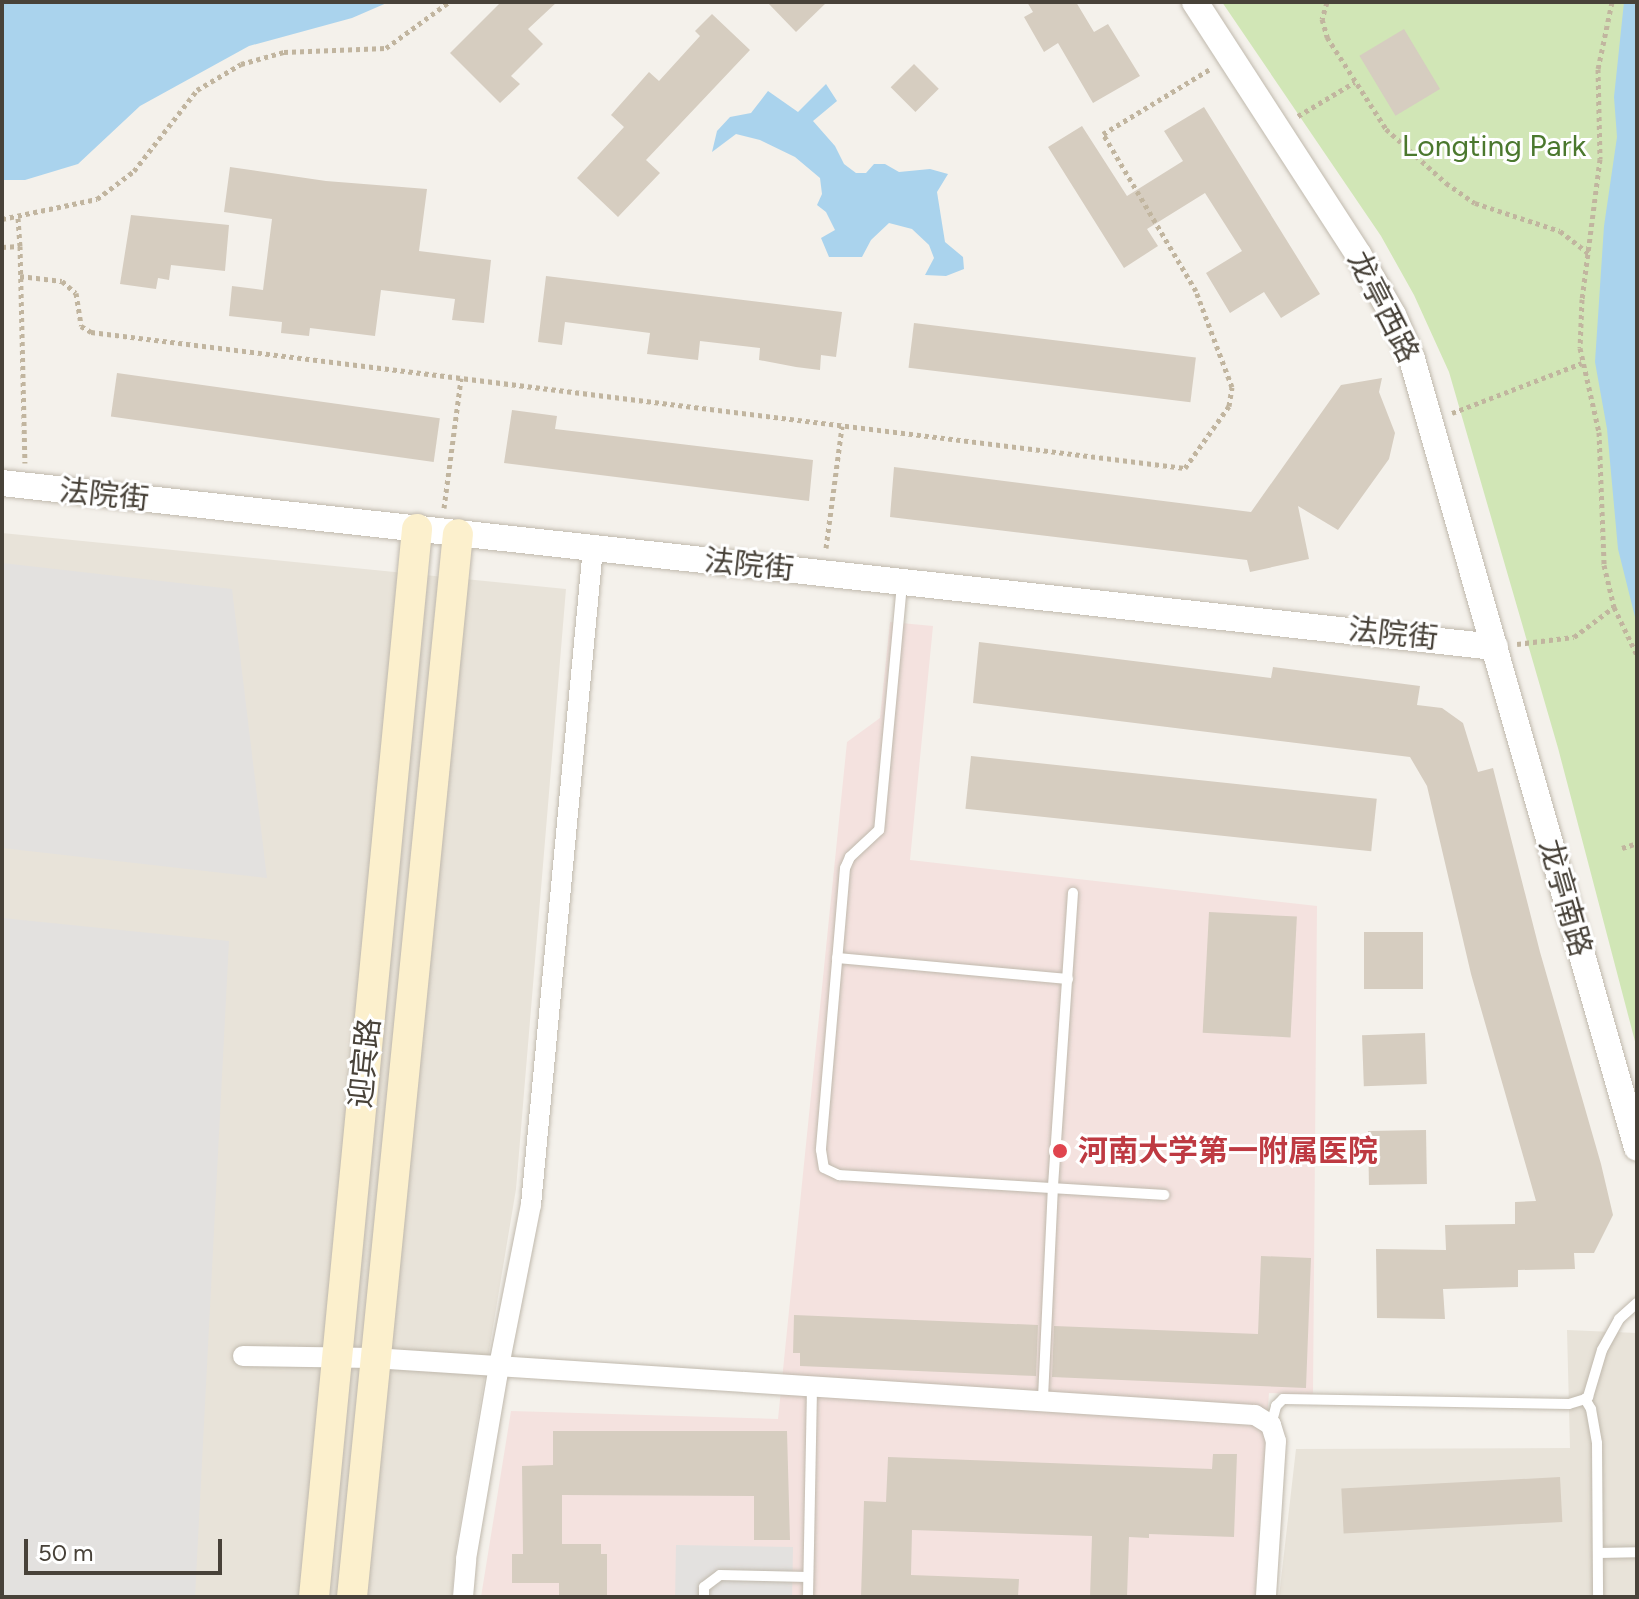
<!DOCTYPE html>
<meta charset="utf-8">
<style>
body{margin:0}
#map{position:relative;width:1639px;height:1599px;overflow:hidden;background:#f4f1eb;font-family:Figtree,"Noto Sans SC",sans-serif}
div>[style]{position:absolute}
.residential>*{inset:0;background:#e8e3d9}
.medical>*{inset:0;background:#f4e2df}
.green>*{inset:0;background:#d1e6b6}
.parking>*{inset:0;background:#e3e1df;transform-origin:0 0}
.water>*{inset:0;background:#aad3ed}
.building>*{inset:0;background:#d6cdc0;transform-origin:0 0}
.path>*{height:5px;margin-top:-2.5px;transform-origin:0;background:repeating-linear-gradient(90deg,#c1b59f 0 4px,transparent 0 8px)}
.roads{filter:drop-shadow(0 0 2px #c0b9ad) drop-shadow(0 0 2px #c0b9ad)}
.service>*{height:10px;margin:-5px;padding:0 5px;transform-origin:5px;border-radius:5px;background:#fff}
.minor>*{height:20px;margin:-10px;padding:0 10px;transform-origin:10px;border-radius:10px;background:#fff}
.tertiary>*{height:26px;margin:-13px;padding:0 13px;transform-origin:13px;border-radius:13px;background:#fff}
.secondary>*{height:30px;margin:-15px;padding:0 15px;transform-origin:15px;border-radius:15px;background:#fcf0cd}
.dots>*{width:22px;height:22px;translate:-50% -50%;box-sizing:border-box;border:4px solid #fff;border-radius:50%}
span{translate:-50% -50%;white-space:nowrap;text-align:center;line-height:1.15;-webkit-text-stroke:6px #fff;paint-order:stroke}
.park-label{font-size:30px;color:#4b782e}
.street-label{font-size:30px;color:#484239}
.health-label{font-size:30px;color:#be3a42;font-weight:700}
.left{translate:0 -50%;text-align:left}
.frame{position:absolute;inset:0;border:4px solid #484239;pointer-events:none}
.scale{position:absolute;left:24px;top:1539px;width:198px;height:36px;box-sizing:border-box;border:4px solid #484239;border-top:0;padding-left:10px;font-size:24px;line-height:28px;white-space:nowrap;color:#484239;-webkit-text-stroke:6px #fff;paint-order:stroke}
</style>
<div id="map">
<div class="residential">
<div style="clip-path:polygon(2px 533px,566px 589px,516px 1189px,455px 1555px,452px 1597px,2px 1597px)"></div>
<div style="clip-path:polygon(1567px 1330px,1637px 1333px,1637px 1597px,1279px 1597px,1296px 1449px,1570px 1448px)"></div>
</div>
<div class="medical">
<div style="clip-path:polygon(890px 622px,933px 626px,910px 860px,1317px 906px,1313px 1395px,1269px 1393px,1255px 1597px,481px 1597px,511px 1411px,778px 1419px,847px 742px,880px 718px)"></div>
</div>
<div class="green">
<div style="clip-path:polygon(1222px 2px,1637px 2px,1637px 1049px,1558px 748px,1449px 372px,1414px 295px,1381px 236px)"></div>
</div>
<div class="parking">
<div style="clip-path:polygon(2px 563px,232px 589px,267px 878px,2px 848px)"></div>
<div style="clip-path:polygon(2px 918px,229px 941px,195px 1597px,2px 1597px)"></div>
<div style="left:676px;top:1545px;width:117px;height:52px;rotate:1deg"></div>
</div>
<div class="water">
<div style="clip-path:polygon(2px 2px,389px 2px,352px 18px,249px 46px,140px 106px,78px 164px,25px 180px,2px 180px)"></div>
<div style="clip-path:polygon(1624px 2px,1637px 2px,1637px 625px,1618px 549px,1607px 429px,1595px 362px,1604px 226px,1617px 137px,1614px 97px)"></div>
<div style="clip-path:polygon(826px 84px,837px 101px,813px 121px,835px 146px,844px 164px,856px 173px,866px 173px,874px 164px,885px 164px,899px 172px,930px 169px,948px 174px,937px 192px,945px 242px,963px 257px,964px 269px,946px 276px,925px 275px,934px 258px,929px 245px,912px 229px,889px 223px,871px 240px,862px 257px,829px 257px,821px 238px,835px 230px,826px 212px,817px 205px,822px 194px,820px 178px,795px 157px,760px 140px,736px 134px,712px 152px,717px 131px,730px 117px,751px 113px,768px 91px,798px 112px)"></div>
</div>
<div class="building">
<div style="clip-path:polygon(501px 2px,557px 2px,528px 29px,543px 44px,511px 76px,520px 84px,500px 103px,450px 53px)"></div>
<div style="clip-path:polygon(767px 2px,827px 2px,796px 32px)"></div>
<div style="clip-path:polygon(1027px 2px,1076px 2px,1094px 32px,1108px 24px,1140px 76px,1093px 103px,1058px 43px,1044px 52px,1024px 17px,1033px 12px)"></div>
<div style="clip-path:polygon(712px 14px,750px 50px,646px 160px,660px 173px,618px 217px,577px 178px,624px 127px,611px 115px,649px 72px,659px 81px,700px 36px,695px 31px)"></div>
<div style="left:1404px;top:29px;width:70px;height:52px;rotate:59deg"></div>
<div style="left:914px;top:64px;width:35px;height:33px;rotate:45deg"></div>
<div style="clip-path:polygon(1204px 107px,1320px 294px,1281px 318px,1264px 292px,1230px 313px,1206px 273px,1242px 251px,1205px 193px,1147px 229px,1158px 246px,1124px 268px,1048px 147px,1082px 126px,1127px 196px,1183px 161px,1164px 131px)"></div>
<div style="clip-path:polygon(230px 167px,326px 181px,427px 189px,419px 251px,491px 260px,484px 323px,452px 320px,455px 299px,381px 290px,375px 336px,310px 328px,309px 336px,281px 333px,282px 322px,229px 316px,232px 286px,263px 290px,272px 219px,224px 212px)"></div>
<div style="clip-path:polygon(131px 215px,229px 225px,225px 271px,171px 265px,169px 280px,158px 278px,156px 289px,120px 284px)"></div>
<div style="clip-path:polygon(546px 276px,842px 312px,836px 357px,821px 355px,820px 370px,796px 367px,759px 360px,760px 348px,700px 341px,698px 360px,647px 354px,650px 333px,565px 322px,562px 345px,538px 342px)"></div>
<div style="left:914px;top:323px;width:284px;height:45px;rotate:7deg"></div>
<div style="left:117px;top:373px;width:326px;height:44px;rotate:8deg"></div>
<div style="clip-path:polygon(1382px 378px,1379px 392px,1395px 433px,1389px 459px,1338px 530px,1298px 506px,1309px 559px,1250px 572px,1247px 560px,890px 517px,894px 467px,1251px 512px,1341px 385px)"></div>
<div style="clip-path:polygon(512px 410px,557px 416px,555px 429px,813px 460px,809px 501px,504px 463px)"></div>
<div style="clip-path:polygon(979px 642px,1271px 678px,1273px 667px,1420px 686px,1417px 705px,1442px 708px,1463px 723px,1478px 772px,1493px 768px,1540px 952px,1601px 1164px,1613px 1215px,1594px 1253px,1574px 1253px,1575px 1269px,1518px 1270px,1518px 1287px,1443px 1289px,1445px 1319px,1377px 1318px,1376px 1249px,1446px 1250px,1445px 1225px,1515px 1224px,1515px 1202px,1536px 1201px,1471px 974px,1427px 786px,1410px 757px,973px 703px)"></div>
<div style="left:971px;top:756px;width:408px;height:53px;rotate:6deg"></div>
<div style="left:1209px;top:912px;width:88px;height:121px;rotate:3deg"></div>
<div style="left:1364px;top:932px;width:59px;height:57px"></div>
<div style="left:1425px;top:1033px;width:51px;height:63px;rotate:88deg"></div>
<div style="left:1426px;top:1130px;width:54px;height:58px;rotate:89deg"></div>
<div style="clip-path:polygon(1261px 1256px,1311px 1258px,1306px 1388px,1052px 1377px,1054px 1326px,1258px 1334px)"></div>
<div style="clip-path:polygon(794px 1315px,1038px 1325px,1036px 1376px,800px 1366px,800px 1353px,793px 1353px)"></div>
<div style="clip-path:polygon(553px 1431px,787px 1431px,790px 1540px,754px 1540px,754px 1496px,562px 1495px,562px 1544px,601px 1544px,601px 1554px,607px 1554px,607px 1597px,559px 1597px,559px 1583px,512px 1583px,512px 1554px,523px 1554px,522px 1466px,553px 1465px)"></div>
<div style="clip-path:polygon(1213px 1454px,1237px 1454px,1234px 1537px,1149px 1534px,1149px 1538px,1129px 1537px,1127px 1597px,1090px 1597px,1092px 1536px,912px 1530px,911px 1575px,1019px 1579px,1018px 1597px,861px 1597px,864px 1501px,886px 1502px,888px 1457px,1212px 1469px)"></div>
<div style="left:1560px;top:1477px;width:45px;height:219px;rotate:87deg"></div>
</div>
<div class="path">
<div style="left:1327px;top:2px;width:18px;rotate:106deg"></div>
<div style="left:1322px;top:19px;width:19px;rotate:74deg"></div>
<div style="left:1327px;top:37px;width:109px;rotate:57.3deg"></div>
<div style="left:1386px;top:129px;width:81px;rotate:42deg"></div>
<div style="left:1446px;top:183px;width:35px;rotate:35deg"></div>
<div style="left:1475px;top:203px;width:89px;rotate:18.2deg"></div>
<div style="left:1560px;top:231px;width:37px;rotate:38deg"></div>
<div style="left:1612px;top:2px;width:68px;rotate:101.8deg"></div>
<div style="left:1598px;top:69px;width:90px;rotate:88.7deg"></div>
<div style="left:1600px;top:159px;width:141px;rotate:97.3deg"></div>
<div style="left:1582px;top:299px;width:49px;rotate:92.3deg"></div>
<div style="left:1580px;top:348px;width:86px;rotate:77.3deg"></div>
<div style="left:1599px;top:432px;width:133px;rotate:87.8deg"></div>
<div style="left:1604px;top:565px;width:43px;rotate:76.6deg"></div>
<div style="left:1614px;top:607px;width:53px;rotate:64.4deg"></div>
<div style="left:1298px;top:116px;width:66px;rotate:-30.8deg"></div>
<div style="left:18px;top:218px;width:28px;rotate:86deg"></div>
<div style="left:2px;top:219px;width:97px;rotate:-11.9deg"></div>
<div style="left:97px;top:199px;width:46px;rotate:-37.1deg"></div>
<div style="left:134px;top:171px;width:103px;rotate:-52.1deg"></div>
<div style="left:197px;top:90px;width:51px;rotate:-30.6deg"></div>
<div style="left:241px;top:64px;width:45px;rotate:-15.6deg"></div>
<div style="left:284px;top:52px;width:102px;rotate:-2.2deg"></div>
<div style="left:386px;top:48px;width:78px;rotate:-36.1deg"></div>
<div style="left:2px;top:247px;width:18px;rotate:-3deg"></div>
<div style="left:20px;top:246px;width:217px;rotate:88.7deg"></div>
<div style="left:20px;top:276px;width:42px;rotate:6.8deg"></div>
<div style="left:62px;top:281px;width:18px;rotate:41deg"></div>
<div style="left:76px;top:293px;width:33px;rotate:81deg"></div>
<div style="left:81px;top:326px;width:12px;rotate:31deg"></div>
<div style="left:91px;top:332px;width:1102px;rotate:7.09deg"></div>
<div style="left:1185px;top:468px;width:76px;rotate:-54.6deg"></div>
<div style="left:1229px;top:406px;width:19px;rotate:-81deg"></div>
<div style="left:1232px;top:387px;width:103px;rotate:-110.6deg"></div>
<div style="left:1196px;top:291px;width:182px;rotate:-120.6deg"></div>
<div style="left:1103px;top:134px;width:125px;rotate:-31.3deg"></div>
<div style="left:1452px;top:413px;width:139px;rotate:-21deg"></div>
<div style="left:444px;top:508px;width:131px;rotate:-82.5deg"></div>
<div style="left:826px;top:548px;width:123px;rotate:-82.5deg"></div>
<div style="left:1517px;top:644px;width:57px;rotate:-7deg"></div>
<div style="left:1574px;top:637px;width:50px;rotate:-36.9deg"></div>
<div style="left:1622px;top:848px;width:16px;rotate:-18deg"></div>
</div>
<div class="roads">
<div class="service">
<div style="left:902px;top:584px;width:247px;rotate:95.3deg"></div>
<div style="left:879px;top:830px;width:40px;rotate:137deg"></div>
<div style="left:850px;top:857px;width:12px;rotate:114deg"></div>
<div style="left:845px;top:868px;width:283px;rotate:94.9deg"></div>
<div style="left:821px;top:1150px;width:18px;rotate:81deg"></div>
<div style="left:824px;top:1168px;width:17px;rotate:25deg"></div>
<div style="left:839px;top:1175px;width:326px;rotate:3.5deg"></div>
<div style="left:837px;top:958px;width:232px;rotate:5.2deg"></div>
<div style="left:1043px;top:1398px;width:212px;rotate:-87.3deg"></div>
<div style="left:1053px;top:1186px;width:294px;rotate:-86.1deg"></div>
<div style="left:1585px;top:1399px;width:12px;rotate:59deg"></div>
<div style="left:1591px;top:1409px;width:35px;rotate:80deg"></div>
<div style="left:1597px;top:1443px;width:154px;rotate:89.6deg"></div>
<div style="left:1271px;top:1425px;width:20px;rotate:-75deg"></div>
<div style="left:1276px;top:1406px;width:10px;rotate:-45deg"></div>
<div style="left:1283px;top:1399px;width:286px;rotate:1deg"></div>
<div style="left:1569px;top:1404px;width:17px;rotate:-17deg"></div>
<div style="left:1585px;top:1399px;width:4px;rotate:-34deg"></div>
<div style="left:1588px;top:1397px;width:49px;rotate:-73.4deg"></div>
<div style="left:1602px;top:1350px;width:35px;rotate:-61deg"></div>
<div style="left:1619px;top:1319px;width:24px;rotate:-42deg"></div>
<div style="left:1598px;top:1553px;width:39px;rotate:-1deg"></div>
<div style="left:704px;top:1597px;width:10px;rotate:-90deg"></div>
<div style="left:704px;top:1587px;width:20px;rotate:-37deg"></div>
<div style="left:720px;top:1575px;width:88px;rotate:1.3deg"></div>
<div style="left:808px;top:1597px;width:211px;rotate:-88.9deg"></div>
</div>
<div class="minor">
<div style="left:243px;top:1356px;width:130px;rotate:0.9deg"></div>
<div style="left:373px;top:1358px;width:884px;rotate:3.7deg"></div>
<div style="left:1255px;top:1415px;width:19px;rotate:32deg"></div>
<div style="left:1271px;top:1425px;width:17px;rotate:73deg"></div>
<div style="left:1276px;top:1441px;width:156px;rotate:93.7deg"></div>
<div style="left:463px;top:1597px;width:38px;rotate:-85deg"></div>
<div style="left:466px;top:1559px;width:196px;rotate:-80.3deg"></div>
<div style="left:499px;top:1366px;width:164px;rotate:-78.8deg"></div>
<div style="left:531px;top:1205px;width:660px;rotate:-84.61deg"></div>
</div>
<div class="tertiary">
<div style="left:1195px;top:2px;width:300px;rotate:57.1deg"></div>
<div style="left:1358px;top:254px;width:70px;rotate:60.2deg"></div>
<div style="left:1393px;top:315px;width:48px;rotate:66.6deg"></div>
<div style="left:1412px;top:359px;width:820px;rotate:74.08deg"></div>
<div style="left:2px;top:483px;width:1502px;rotate:6.27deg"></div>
</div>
<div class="secondary">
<div style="left:314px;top:1597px;width:1073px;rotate:-84.49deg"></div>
<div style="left:352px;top:1597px;width:1068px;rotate:-84.31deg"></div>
</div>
</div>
<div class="dots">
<div style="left:1060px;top:1151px;background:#e0444e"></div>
</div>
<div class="park-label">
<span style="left:1494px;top:146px">Longting Park</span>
</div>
<div class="street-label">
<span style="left:1383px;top:307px;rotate:63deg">龙亭西路</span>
<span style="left:104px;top:495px;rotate:6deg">法院街</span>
<span style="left:749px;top:565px;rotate:6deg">法院街</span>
<span style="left:1393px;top:634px;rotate:6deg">法院街</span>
<span style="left:1565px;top:898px;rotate:74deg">龙亭南路</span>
<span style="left:365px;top:1063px;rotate:-84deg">迎宾路</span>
</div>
<div class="health-label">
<span class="left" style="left:1078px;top:1151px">河南大学第一附属医院</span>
</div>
<div class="frame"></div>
<div class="scale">50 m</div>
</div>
